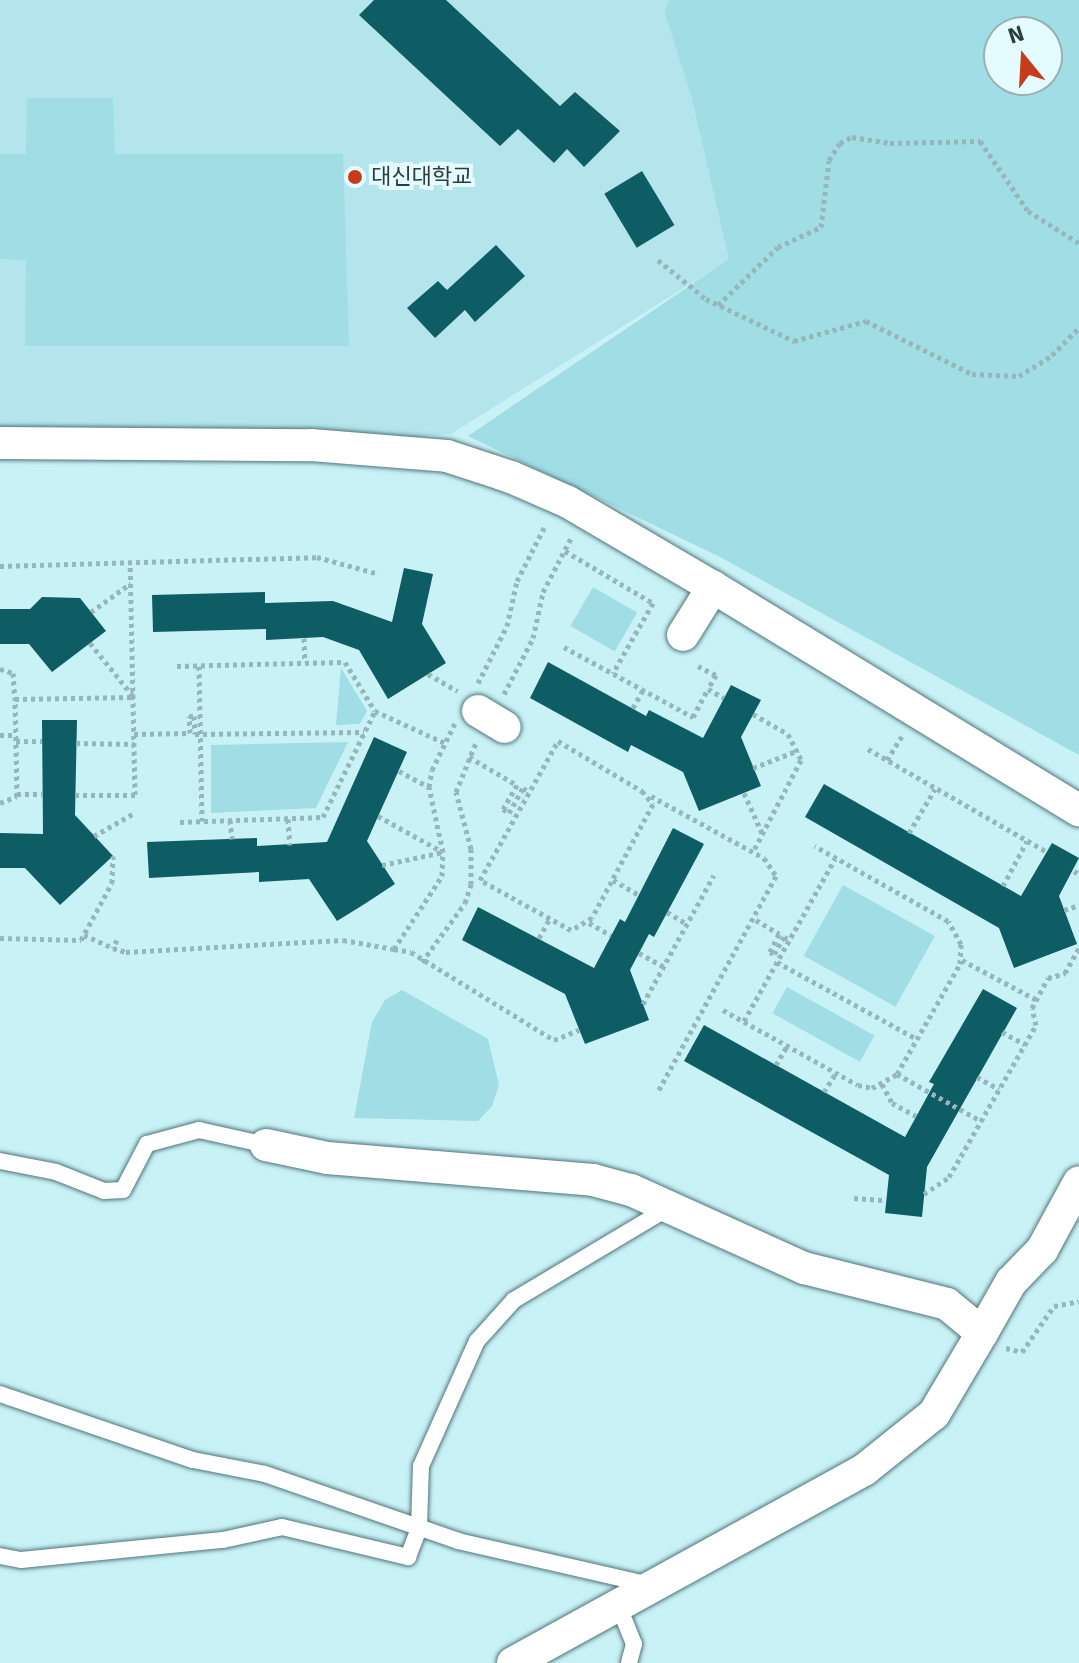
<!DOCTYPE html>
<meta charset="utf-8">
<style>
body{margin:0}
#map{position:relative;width:1079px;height:1663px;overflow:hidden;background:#c9f2f7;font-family:Signika,"Noto Sans KR",sans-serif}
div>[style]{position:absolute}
.built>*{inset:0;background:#b4e5ec}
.green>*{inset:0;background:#a1dde4;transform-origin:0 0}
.building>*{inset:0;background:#0e5c64;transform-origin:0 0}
.path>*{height:5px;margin-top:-2.5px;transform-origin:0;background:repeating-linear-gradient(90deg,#95b6ba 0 4px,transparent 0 8px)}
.roads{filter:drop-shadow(0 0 2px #50757a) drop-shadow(0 0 2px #50757a)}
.lane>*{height:16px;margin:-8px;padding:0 8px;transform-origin:8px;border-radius:8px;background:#fff}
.street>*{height:32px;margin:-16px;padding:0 16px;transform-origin:16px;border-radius:16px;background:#fff}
.dots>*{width:22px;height:22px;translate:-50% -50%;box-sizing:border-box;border:4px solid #e4fcff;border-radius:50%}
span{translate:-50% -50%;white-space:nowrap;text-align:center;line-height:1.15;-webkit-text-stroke:8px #e4fcff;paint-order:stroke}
.poi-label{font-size:22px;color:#2d3d3f}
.left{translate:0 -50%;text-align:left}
.north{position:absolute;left:983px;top:16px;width:80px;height:80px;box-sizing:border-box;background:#e4fcff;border:2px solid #9bb0b2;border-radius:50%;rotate:342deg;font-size:22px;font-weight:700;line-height:32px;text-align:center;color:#2d3d3f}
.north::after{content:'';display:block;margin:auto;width:28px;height:36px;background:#c63c1b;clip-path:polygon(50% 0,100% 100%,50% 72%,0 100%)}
</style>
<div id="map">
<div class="built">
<div style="clip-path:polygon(0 0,669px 0,664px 11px,690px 91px,730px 259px,451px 434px,311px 445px,0 443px)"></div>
</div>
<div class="green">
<div style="clip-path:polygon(evenodd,669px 0,1079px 0,1079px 755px,720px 557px,468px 436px,729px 259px,691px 95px,664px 11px,669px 0,999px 32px,1047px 32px,1047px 80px,999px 80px,999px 32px)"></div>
<div style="clip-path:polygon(27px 98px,113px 98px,115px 154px,343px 154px,349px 346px,25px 346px,26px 260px,0 259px,0 154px,26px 154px)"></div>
<div style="left:593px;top:587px;width:51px;height:45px;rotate:30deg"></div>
<div style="clip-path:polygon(341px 668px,367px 711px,360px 724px,336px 725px)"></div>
<div style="clip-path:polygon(348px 742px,316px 808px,211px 813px,211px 745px)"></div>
<div style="left:843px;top:885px;width:105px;height:81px;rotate:29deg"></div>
<div style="left:787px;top:987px;width:100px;height:30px;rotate:29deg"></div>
<div style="clip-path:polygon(402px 990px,488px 1039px,499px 1085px,492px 1106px,478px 1121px,354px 1118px,372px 1022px,385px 1000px)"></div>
</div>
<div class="building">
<div style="clip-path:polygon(374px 0,446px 0,560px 106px,575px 92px,620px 131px,584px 167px,567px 149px,554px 163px,518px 129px,500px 146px,359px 15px)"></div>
<div style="left:642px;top:171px;width:63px;height:44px;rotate:59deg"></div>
<div style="clip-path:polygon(496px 245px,525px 276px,475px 322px,465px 310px,435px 338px,407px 308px,438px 281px,447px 290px)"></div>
<div style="clip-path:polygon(404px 568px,433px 574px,422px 624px,446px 663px,388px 699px,359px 650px,323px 637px,266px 640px,266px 629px,153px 632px,152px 595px,265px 592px,265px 603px,333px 601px,392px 622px)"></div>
<div style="clip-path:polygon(42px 597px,80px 598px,106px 631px,52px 672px,29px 644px,0 644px,0 609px,30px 609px)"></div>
<div style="clip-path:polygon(548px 662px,646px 716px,649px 710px,703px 738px,731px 685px,761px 700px,741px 737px,761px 786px,699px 811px,683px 772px,631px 745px,628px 752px,530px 698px)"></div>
<div style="clip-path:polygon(42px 720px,77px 720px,75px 815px,113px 856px,60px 905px,25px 868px,0 868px,0 833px,43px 834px)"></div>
<div style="clip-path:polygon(374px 737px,407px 752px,367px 841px,395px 884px,363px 905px,337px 921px,309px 879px,259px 882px,259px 872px,149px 878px,147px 842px,257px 838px,257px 846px,327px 842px)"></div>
<div style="clip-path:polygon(824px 784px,1021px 896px,1052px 843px,1079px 858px,1059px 896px,1077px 944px,1014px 968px,999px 928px,805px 817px)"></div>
<div style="clip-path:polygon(673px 828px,704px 844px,654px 937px,649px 934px,630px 970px,649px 1020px,585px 1044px,565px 994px,462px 940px,478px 907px,594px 968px,620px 919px,625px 922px)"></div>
<div style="clip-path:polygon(983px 989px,1017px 1008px,927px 1167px,922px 1217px,885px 1213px,889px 1175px,684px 1061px,704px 1025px,905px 1137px,934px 1084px,929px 1082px)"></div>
</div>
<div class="path">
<div style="left:658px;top:260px;width:62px;rotate:39.1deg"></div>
<div style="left:706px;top:299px;width:98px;rotate:25.5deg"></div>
<div style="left:794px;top:341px;width:75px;rotate:-15.5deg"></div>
<div style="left:866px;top:321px;width:119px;rotate:26.6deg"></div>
<div style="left:972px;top:374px;width:47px;rotate:2.4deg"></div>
<div style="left:1019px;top:376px;width:39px;rotate:-32deg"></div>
<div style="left:1052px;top:355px;width:38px;rotate:-45deg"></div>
<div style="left:718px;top:305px;width:83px;rotate:-44deg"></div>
<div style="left:778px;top:247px;width:47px;rotate:-24.9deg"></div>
<div style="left:821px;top:227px;width:67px;rotate:-83.2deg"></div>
<div style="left:829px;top:160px;width:20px;rotate:-57deg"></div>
<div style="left:840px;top:143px;width:13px;rotate:-27deg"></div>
<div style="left:852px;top:137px;width:38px;rotate:9deg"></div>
<div style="left:890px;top:143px;width:90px;rotate:-1.3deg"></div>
<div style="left:980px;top:141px;width:85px;rotate:55.6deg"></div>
<div style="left:1028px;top:211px;width:60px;rotate:32.1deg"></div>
<div style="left:565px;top:551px;width:102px;rotate:30.6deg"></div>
<div style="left:653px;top:603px;width:81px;rotate:119.7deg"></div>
<div style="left:0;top:566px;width:317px;rotate:-1.6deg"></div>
<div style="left:317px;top:557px;width:64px;rotate:15.3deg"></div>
<div style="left:91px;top:612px;width:49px;rotate:-35.9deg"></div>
<div style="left:304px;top:638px;width:24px;rotate:88deg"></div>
<div style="left:90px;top:643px;width:68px;rotate:50.9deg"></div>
<div style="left:564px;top:647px;width:147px;rotate:28.5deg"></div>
<div style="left:693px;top:717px;width:32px;rotate:-62deg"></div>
<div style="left:708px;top:689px;width:18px;rotate:29deg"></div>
<div style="left:177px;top:666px;width:168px;rotate:-1.4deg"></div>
<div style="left:345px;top:662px;width:57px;rotate:58.5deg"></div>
<div style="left:199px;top:666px;width:155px;rotate:88.9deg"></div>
<div style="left:698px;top:666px;width:20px;rotate:27deg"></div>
<div style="left:716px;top:675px;width:16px;rotate:120deg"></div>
<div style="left:0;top:669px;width:14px;rotate:17deg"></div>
<div style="left:13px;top:673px;width:26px;rotate:86deg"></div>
<div style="left:428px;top:674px;width:34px;rotate:30deg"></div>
<div style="left:478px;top:683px;width:64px;rotate:-63deg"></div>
<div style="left:507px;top:626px;width:46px;rotate:-77.5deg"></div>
<div style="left:517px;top:581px;width:62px;rotate:-63deg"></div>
<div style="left:504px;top:694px;width:63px;rotate:-62.6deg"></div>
<div style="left:533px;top:638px;width:47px;rotate:-77.7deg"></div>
<div style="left:543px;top:592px;width:61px;rotate:-62.6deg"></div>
<div style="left:633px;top:708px;width:21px;rotate:-61deg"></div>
<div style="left:753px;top:714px;width:40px;rotate:29.7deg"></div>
<div style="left:788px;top:734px;width:29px;rotate:63deg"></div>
<div style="left:801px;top:760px;width:104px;rotate:117.6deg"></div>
<div style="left:134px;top:734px;width:56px;rotate:-1deg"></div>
<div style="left:190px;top:733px;width:17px;rotate:-93deg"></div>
<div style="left:189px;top:716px;width:5px"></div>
<div style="left:194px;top:716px;width:18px;rotate:87deg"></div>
<div style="left:195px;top:734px;width:169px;rotate:-0.7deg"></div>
<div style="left:0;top:735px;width:16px"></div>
<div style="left:16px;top:741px;width:26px"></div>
<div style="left:558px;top:741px;width:98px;rotate:30.8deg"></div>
<div style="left:642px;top:791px;width:17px;rotate:50deg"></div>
<div style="left:653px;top:804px;width:129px;rotate:118.2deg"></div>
<div style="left:592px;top:918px;width:24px;rotate:150deg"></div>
<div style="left:571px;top:930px;width:104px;rotate:-151.2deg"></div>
<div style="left:480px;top:880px;width:159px;rotate:-60.7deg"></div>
<div style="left:76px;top:743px;width:58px;rotate:1deg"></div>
<div style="left:868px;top:749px;width:207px;rotate:29.9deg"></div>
<div style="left:469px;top:757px;width:56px;rotate:30.3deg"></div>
<div style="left:517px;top:785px;width:28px;rotate:120deg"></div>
<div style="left:503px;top:809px;width:7px;rotate:34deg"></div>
<div style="left:509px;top:813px;width:29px;rotate:-61deg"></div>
<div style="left:523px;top:788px;width:7px;rotate:34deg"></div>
<div style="left:887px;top:760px;width:31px;rotate:-58deg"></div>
<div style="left:753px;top:768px;width:49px;rotate:-21.4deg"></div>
<div style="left:399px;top:771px;width:34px;rotate:28deg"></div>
<div style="left:744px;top:793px;width:46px;rotate:65.7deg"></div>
<div style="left:17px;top:794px;width:25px"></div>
<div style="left:75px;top:795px;width:60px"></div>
<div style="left:135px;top:795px;width:232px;rotate:-91.2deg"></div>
<div style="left:651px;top:796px;width:129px;rotate:28.8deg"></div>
<div style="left:764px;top:858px;width:22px;rotate:56deg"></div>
<div style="left:776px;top:876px;width:244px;rotate:118.7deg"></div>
<div style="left:0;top:803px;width:18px;rotate:-22deg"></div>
<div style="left:17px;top:796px;width:97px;rotate:-91.2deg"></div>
<div style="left:15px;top:699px;width:118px;rotate:-1deg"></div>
<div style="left:378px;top:816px;width:74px;rotate:29deg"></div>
<div style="left:288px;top:819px;width:26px;rotate:86deg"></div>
<div style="left:230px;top:820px;width:19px;rotate:84deg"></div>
<div style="left:180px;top:822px;width:143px;rotate:-2deg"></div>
<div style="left:323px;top:817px;width:118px;rotate:-63.9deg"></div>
<div style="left:375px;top:711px;width:77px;rotate:24.6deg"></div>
<div style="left:909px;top:833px;width:51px;rotate:-59.4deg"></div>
<div style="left:94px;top:836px;width:48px;rotate:-29.7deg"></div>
<div style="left:382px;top:865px;width:62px;rotate:-12deg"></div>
<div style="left:1074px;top:871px;width:6px;rotate:31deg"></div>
<div style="left:613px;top:880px;width:30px;rotate:30deg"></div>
<div style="left:1003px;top:886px;width:51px;rotate:-61.9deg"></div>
<div style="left:1064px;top:910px;width:16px;rotate:-18deg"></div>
<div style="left:667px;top:912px;width:23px;rotate:31deg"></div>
<div style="left:756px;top:920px;width:27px;rotate:31deg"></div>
<div style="left:779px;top:934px;width:20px;rotate:117deg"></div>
<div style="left:770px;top:952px;width:4px;rotate:27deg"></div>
<div style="left:774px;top:954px;width:20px;rotate:-60deg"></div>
<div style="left:784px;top:937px;width:7px;rotate:27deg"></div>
<div style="left:589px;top:923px;width:25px;rotate:29deg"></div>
<div style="left:84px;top:935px;width:32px;rotate:24deg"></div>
<div style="left:0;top:938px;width:81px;rotate:1.4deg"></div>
<div style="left:81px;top:940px;width:65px;rotate:-61.5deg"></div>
<div style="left:112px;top:883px;width:27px;rotate:-88deg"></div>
<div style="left:539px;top:938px;width:21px;rotate:-61deg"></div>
<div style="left:117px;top:940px;width:9px;rotate:117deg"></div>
<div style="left:113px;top:948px;width:14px;rotate:17deg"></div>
<div style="left:126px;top:952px;width:217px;rotate:-3.2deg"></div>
<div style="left:343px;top:940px;width:52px;rotate:10deg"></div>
<div style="left:394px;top:949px;width:87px;rotate:-56.7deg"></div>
<div style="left:442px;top:876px;width:24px;rotate:-88deg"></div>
<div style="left:443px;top:852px;width:66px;rotate:-102.2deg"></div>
<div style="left:429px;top:787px;width:17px;rotate:-80deg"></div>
<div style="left:432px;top:770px;width:52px;rotate:-63.9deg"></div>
<div style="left:394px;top:949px;width:17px;rotate:10deg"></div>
<div style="left:411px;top:952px;width:168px;rotate:31.6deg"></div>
<div style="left:554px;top:1040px;width:27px;rotate:-22deg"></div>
<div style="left:639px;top:953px;width:29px;rotate:29deg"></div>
<div style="left:962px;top:960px;width:85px;rotate:28.1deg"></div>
<div style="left:422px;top:962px;width:73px;rotate:-53.9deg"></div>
<div style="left:465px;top:903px;width:20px;rotate:-72deg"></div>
<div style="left:471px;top:884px;width:35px;rotate:-90deg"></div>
<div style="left:471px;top:849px;width:59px;rotate:-104.7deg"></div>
<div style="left:456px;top:792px;width:56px;rotate:-68deg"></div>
<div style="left:777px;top:962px;width:160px;rotate:28.8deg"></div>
<div style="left:643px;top:1004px;width:147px;rotate:-61.2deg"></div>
<div style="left:723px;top:1010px;width:154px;rotate:29.1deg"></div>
<div style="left:858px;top:1085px;width:14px;rotate:12deg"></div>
<div style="left:872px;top:1088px;width:29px;rotate:-29deg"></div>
<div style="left:897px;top:1074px;width:127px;rotate:-60.2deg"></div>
<div style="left:960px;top:964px;width:20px;rotate:-87deg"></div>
<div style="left:961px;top:944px;width:26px;rotate:-119deg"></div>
<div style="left:948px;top:921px;width:153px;rotate:-150.6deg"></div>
<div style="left:744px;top:1021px;width:186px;rotate:-60.7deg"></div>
<div style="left:1002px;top:1032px;width:26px;rotate:28deg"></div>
<div style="left:776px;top:1065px;width:22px;rotate:-60deg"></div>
<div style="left:897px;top:1074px;width:96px;rotate:29.2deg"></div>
<div style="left:977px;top:1077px;width:25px;rotate:29deg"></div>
<div style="left:882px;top:1084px;width:21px;rotate:62deg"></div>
<div style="left:892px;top:1103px;width:27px;rotate:28deg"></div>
<div style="left:824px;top:1092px;width:22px;rotate:-58deg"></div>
<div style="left:924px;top:1194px;width:30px;rotate:-34deg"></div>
<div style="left:949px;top:1177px;width:175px;rotate:-60.2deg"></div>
<div style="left:1036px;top:1025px;width:17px;rotate:-103deg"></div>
<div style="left:1032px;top:1008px;width:34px;rotate:-62deg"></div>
<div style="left:1048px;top:978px;width:18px;rotate:-16deg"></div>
<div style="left:1065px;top:973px;width:29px;rotate:-61deg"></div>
<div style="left:854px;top:1198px;width:32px;rotate:4deg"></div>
<div style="left:1006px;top:1348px;width:16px;rotate:14deg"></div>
<div style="left:1022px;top:1352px;width:56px;rotate:-55.2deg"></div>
<div style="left:1054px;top:1306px;width:25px;rotate:-11deg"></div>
</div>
<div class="roads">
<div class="lane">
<div style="left:0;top:1161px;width:57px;rotate:11.1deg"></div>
<div style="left:56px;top:1172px;width:52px;rotate:21.6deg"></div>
<div style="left:104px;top:1191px;width:19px;rotate:-3deg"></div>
<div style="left:123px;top:1190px;width:52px;rotate:-62.4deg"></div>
<div style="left:147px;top:1144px;width:54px;rotate:-15.1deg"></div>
<div style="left:199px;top:1130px;width:69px;rotate:12.6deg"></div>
<div style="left:0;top:1394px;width:204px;rotate:18.9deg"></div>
<div style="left:193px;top:1460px;width:73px;rotate:11deg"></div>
<div style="left:265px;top:1474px;width:204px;rotate:19.1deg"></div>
<div style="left:458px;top:1541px;width:197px;rotate:12.9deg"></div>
<div style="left:0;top:1556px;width:21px;rotate:11deg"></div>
<div style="left:21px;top:1560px;width:203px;rotate:-5.7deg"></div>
<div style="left:223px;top:1540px;width:60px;rotate:-12.4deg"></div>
<div style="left:282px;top:1527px;width:130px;rotate:13.4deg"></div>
<div style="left:408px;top:1557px;width:31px;rotate:-69deg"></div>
<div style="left:419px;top:1528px;width:62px;rotate:-88.2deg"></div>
<div style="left:421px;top:1466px;width:137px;rotate:-65.9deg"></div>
<div style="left:477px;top:1341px;width:55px;rotate:-47.9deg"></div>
<div style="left:514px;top:1300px;width:182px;rotate:-30.8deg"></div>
<div style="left:619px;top:1607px;width:40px;rotate:68deg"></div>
<div style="left:634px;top:1644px;width:20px;rotate:105deg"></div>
</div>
<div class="street">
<div style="left:0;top:443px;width:311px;rotate:0.4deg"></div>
<div style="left:311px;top:445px;width:136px;rotate:4.6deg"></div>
<div style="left:447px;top:456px;width:67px;rotate:18.2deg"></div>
<div style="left:511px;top:477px;width:62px;rotate:23.7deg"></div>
<div style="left:568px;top:502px;width:168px;rotate:30.4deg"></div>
<div style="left:713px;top:587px;width:429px;rotate:31.4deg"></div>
<div style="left:683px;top:635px;width:57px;rotate:-58deg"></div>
<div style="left:478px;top:711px;width:31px;rotate:31deg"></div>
<div style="left:266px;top:1145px;width:62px;rotate:12deg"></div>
<div style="left:327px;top:1158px;width:267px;rotate:4.7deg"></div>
<div style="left:593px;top:1180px;width:39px;rotate:15deg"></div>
<div style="left:631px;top:1190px;width:190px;rotate:24.3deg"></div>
<div style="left:804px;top:1268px;width:147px;rotate:14.1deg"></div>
<div style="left:947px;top:1304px;width:45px;rotate:39.6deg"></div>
<div style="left:982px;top:1333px;width:59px;rotate:-60.4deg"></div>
<div style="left:1011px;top:1282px;width:45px;rotate:-45.9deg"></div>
<div style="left:1042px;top:1250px;width:77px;rotate:-61.4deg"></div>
<div style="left:513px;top:1663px;width:401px;rotate:-28.8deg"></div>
<div style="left:864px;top:1470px;width:90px;rotate:-38.7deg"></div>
<div style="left:934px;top:1414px;width:94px;rotate:-59.3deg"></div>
</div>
</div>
<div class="dots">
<div style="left:355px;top:177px;background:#c63c1b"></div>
</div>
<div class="poi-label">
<span class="left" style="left:371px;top:177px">대신대학교</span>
</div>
<div class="north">N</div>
</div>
